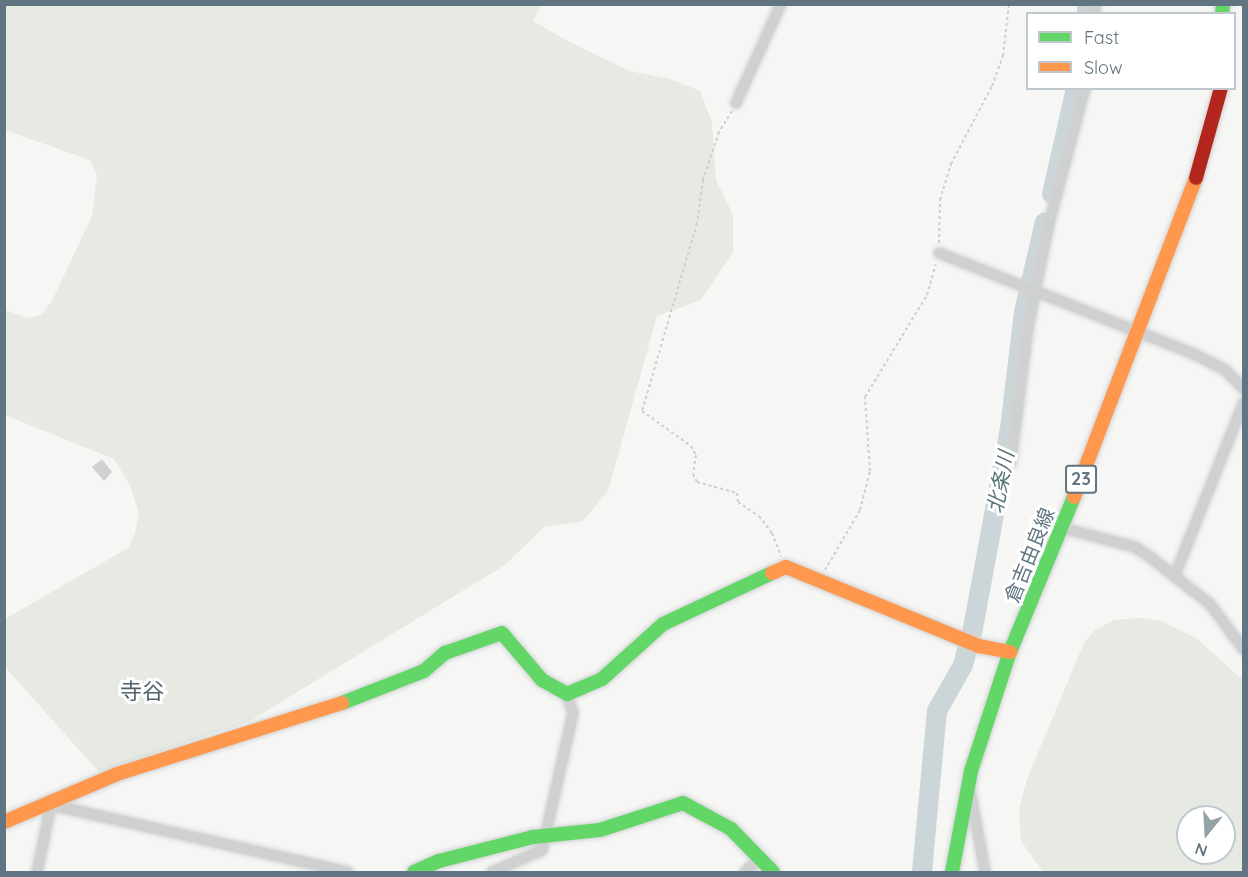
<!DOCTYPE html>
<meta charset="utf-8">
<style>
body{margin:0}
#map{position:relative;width:1248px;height:877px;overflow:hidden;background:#f6f6f5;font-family:Quicksand,"Noto Sans JP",sans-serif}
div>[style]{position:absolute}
.green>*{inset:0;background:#e6eae3}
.stream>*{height:3px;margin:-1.5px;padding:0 1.5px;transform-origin:1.5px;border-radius:1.5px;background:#ccd6d8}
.river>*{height:20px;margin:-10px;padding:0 10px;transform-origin:10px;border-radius:10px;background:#ccd6d8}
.building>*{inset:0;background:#d0d1d1}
.path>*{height:2px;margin-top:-1px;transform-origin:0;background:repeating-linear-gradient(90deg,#cdcece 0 3px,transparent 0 6px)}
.roads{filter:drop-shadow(0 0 2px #d1d3d4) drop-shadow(0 0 2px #d1d3d4)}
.street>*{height:10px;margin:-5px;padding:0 5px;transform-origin:5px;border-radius:5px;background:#cfd1d1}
.fast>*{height:14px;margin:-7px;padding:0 7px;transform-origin:7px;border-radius:7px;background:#63d668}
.slow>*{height:14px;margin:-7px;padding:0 7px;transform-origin:7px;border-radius:7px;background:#ff974d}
.jam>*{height:14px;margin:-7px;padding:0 7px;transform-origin:7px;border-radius:7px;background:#b3261e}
span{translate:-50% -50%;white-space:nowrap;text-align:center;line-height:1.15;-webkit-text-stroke:6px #fff;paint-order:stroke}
.shield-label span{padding:2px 4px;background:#fff;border:2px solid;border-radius:4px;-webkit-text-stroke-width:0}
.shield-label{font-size:18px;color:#607581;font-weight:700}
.street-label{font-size:20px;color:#607581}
.water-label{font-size:21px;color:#5a767c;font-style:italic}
.quarter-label{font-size:22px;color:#52626c}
.frame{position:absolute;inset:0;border:6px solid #607581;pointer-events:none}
.legend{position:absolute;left:1026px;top:12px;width:210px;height:78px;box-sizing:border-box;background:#fff;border:2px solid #bfc8cd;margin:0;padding:8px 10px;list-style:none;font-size:18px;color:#607581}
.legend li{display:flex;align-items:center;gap:12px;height:30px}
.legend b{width:30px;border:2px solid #bfc8cd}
.north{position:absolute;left:1176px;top:805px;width:60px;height:60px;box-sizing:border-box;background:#fff;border:2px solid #bfc8cd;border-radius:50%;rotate:198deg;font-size:16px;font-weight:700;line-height:24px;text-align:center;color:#607581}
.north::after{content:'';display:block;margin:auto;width:21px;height:27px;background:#94a2aa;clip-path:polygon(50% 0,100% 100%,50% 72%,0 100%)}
</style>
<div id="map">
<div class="green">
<div style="clip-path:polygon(5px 5px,541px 5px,533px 21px,566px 40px,629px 71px,670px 79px,700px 91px,712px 123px,716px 180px,733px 215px,733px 252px,701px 300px,657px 316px,608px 491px,583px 521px,544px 527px,505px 565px,250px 721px,99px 772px,4px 666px,5px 619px,128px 548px,135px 534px,139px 513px,130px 485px,114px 459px,5px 415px,5px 310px,27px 318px,42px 315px,53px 299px,92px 216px,97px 175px,90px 160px,5px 130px)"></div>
<div style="clip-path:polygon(evenodd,1141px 618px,1161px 621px,1196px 638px,1243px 680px,1243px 872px,1043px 872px,1021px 841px,1019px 809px,1027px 779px,1084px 643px,1095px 630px,1114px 620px,1141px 618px,1188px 817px,1224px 817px,1224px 853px,1188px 853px,1188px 817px)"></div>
</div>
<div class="stream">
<div style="left:1080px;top:4px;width:10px;rotate:37deg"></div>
</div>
<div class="river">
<div style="left:1087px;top:4px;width:10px;rotate:90deg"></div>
<div style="left:1052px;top:194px;width:109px;rotate:-77.2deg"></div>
<div style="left:922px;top:872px;width:162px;rotate:-84.7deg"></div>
<div style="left:937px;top:711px;width:53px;rotate:-60.5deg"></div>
<div style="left:963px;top:665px;width:38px;rotate:-75deg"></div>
<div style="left:973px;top:628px;width:202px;rotate:-79.5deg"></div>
<div style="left:1010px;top:429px;width:118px;rotate:-83.2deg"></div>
<div style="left:1024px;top:312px;width:92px;rotate:-76.9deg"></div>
</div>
<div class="building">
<div style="clip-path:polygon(102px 459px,112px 472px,104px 481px,92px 467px)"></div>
</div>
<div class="path">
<div style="left:732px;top:111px;width:25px;rotate:122deg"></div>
<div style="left:719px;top:132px;width:51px;rotate:108.4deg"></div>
<div style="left:703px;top:180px;width:43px;rotate:97.9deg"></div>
<div style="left:697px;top:223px;width:196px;rotate:106.3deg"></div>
<div style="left:642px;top:411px;width:60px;rotate:35.5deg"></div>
<div style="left:691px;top:446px;width:10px;rotate:61deg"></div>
<div style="left:696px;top:455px;width:19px;rotate:99deg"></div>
<div style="left:693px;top:474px;width:9px;rotate:63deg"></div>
<div style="left:697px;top:482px;width:41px;rotate:15.4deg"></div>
<div style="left:737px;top:493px;width:9px;rotate:84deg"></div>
<div style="left:738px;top:502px;width:25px;rotate:34deg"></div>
<div style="left:759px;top:516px;width:21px;rotate:53deg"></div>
<div style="left:772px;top:533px;width:25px;rotate:69deg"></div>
<div style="left:939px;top:243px;width:43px;rotate:-88.7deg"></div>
<div style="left:940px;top:200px;width:38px;rotate:-73deg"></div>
<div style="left:951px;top:164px;width:88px;rotate:-62.3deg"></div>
<div style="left:992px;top:86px;width:32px;rotate:-70deg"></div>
<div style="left:1003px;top:56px;width:52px;rotate:-83.4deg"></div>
<div style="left:825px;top:570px;width:69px;rotate:-59.7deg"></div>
<div style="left:860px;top:510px;width:40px;rotate:-75.6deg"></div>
<div style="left:870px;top:471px;width:74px;rotate:-93.9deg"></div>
<div style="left:865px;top:397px;width:119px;rotate:-58.7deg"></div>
<div style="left:927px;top:295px;width:32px;rotate:-74deg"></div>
</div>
<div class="roads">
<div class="street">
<div style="left:1095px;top:14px;width:10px;rotate:-90deg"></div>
<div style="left:736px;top:103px;width:109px;rotate:-65.6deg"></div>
<div style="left:939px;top:253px;width:274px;rotate:21.6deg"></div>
<div style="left:1194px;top:354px;width:35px;rotate:27deg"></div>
<div style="left:1225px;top:370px;width:27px;rotate:45deg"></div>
<div style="left:1011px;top:462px;width:135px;rotate:-82.8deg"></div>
<div style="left:1028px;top:328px;width:103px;rotate:-78.8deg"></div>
<div style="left:1048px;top:227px;width:144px;rotate:-75.1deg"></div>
<div style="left:1062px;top:528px;width:75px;rotate:14.6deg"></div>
<div style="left:1135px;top:547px;width:18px;rotate:34deg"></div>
<div style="left:1150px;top:557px;width:76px;rotate:38.1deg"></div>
<div style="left:1210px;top:604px;width:57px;rotate:53.5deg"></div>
<div style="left:1175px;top:575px;width:186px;rotate:-68.3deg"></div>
<div style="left:970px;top:790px;width:83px;rotate:79.6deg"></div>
<div style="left:37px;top:872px;width:68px;rotate:-78.2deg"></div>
<div style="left:51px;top:805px;width:304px;rotate:12.7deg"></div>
<div style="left:492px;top:872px;width:55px;rotate:-23.7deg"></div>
<div style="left:542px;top:850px;width:140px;rotate:-77.2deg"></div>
<div style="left:573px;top:713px;width:20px;rotate:-108deg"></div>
<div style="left:745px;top:872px;width:21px;rotate:-43deg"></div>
</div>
<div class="fast">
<div style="left:1222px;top:14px;width:10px;rotate:-84deg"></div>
<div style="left:342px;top:703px;width:88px;rotate:-21.3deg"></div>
<div style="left:424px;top:671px;width:28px;rotate:-41deg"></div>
<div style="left:445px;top:653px;width:60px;rotate:-19.3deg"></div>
<div style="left:502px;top:633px;width:62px;rotate:49.6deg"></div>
<div style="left:542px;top:680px;width:29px;rotate:29deg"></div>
<div style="left:567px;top:694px;width:38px;rotate:-23deg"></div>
<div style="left:602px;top:679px;width:82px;rotate:-42deg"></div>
<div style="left:663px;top:624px;width:120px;rotate:-25.1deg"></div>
<div style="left:414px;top:872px;width:27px;rotate:-24deg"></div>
<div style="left:439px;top:861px;width:97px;rotate:-14.3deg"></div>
<div style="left:533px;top:837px;width:67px;rotate:-6deg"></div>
<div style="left:600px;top:830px;width:87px;rotate:-18deg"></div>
<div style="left:683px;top:803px;width:55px;rotate:28.4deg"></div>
<div style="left:731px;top:829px;width:60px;rotate:45.7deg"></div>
<div style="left:952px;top:872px;width:103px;rotate:-79.3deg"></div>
<div style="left:971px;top:771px;width:125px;rotate:-71.9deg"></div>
<div style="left:1010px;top:652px;width:168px;rotate:-67.6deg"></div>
</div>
<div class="slow">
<div style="left:1074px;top:497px;width:342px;rotate:-69.1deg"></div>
<div style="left:772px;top:573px;width:15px;rotate:-23deg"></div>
<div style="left:786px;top:567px;width:209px;rotate:22.3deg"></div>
<div style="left:979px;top:646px;width:32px;rotate:11deg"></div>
<div style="left:4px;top:822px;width:123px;rotate:-23deg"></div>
<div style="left:117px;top:774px;width:236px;rotate:-17.5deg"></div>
</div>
<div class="jam">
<div style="left:1196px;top:178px;width:93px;rotate:-74.5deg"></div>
</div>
</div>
<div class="shield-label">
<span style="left:1081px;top:479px">23</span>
</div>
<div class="street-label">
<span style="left:1029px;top:555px;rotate:-68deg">倉吉由良線</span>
</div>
<div class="water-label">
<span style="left:1000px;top:482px;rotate:-79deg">北条川</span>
</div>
<div class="quarter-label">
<span style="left:142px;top:692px">寺谷</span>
</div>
<div class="frame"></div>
<ul class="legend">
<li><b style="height:8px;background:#63d668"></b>Fast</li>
<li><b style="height:8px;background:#ff974d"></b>Slow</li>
</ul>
<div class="north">N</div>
</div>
